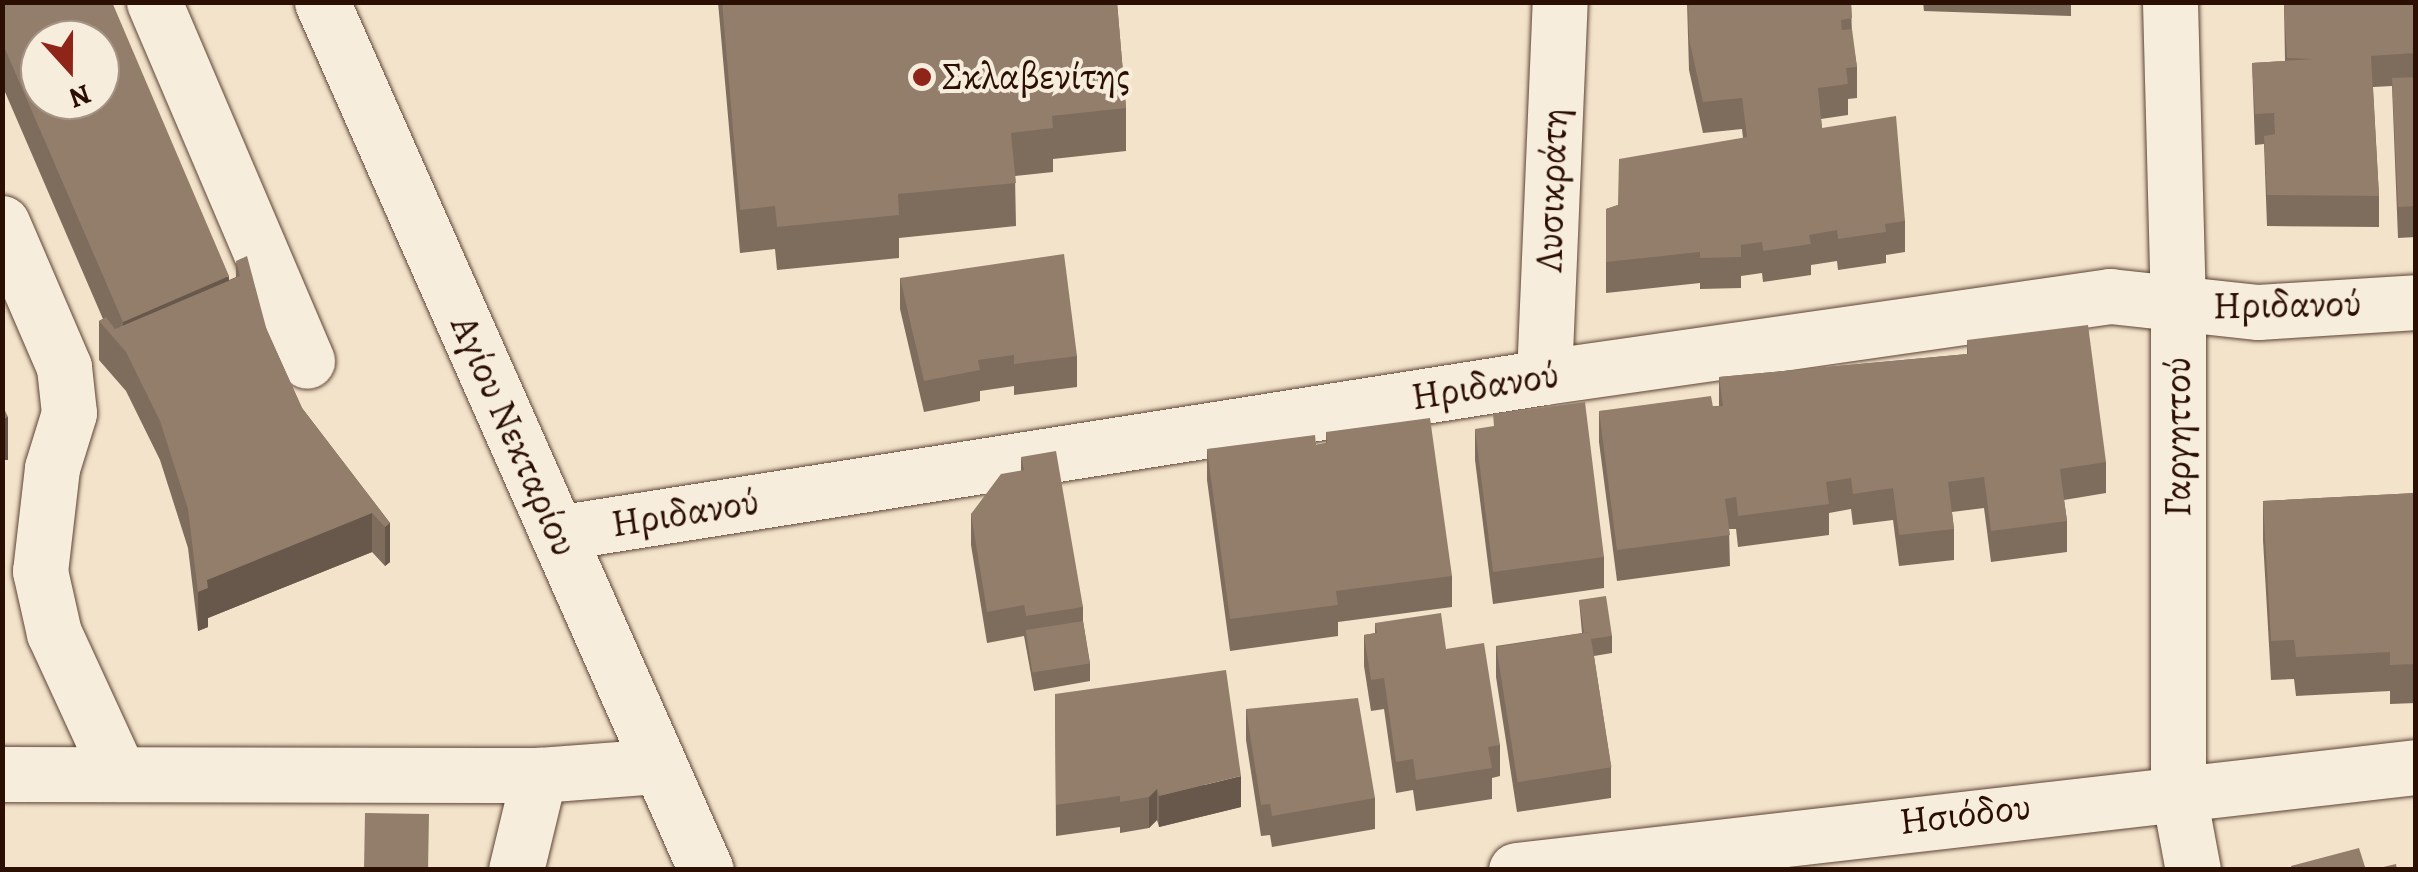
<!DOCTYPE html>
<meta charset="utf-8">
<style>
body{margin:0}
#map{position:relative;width:2418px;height:872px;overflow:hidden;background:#f3e3cb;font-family:Alegreya,serif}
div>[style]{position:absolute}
.roads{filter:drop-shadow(0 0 2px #5d4434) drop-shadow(0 0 2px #5d4434)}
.minor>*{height:55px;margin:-27.5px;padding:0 27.5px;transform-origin:27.5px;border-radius:27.5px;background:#f7eddd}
.wall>*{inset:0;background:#7e6c5c}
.shaded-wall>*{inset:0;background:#67584b;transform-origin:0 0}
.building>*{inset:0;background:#937d6b;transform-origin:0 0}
.dots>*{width:28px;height:28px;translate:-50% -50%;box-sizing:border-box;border:5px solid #f7eddd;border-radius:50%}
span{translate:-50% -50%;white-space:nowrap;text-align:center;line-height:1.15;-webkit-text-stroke:8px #f7eddd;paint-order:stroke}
.poi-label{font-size:38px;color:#2b0f02}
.left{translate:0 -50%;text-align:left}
.street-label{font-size:38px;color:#2b0f02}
.frame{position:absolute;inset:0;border:5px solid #2b0f02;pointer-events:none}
.north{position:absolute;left:20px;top:20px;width:100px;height:100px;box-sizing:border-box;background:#f7eddd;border:2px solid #a59485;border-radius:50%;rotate:159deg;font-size:28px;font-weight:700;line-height:40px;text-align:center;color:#2b0f02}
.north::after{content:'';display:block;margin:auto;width:35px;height:45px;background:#8f2418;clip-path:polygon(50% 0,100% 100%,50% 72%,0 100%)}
</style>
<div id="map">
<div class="roads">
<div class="minor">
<div style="left:154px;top:2px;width:390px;rotate:66.9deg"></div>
<div style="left:322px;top:2px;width:949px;rotate:66.14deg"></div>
<div style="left:2170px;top:2px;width:303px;rotate:88.5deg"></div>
<div style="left:2178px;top:305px;width:485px;rotate:90deg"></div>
<div style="left:2178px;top:790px;width:81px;rotate:79.4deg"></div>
<div style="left:2px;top:223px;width:157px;rotate:66.7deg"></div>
<div style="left:64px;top:367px;width:46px;rotate:83.8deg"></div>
<div style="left:69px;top:413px;width:58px;rotate:107.2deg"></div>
<div style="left:52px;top:468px;width:104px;rotate:96.6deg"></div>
<div style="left:40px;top:571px;width:64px;rotate:77.3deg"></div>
<div style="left:54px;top:633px;width:155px;rotate:65.3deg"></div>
<div style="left:1544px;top:377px;width:375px;rotate:-87.6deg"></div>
<div style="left:557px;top:533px;width:999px;rotate:-8.98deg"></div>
<div style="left:1544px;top:377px;width:572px;rotate:-8.14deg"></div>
<div style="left:2110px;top:296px;width:149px;rotate:6.2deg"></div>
<div style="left:2258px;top:312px;width:158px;rotate:-3.6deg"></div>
<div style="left:2px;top:774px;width:537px;rotate:0.11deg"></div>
<div style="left:539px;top:775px;width:121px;rotate:-4.3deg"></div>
<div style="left:516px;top:870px;width:98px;rotate:-76.4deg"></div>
<div style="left:1516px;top:870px;width:906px;rotate:-6.53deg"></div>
</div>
</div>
<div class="wall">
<div style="clip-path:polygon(2px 2px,229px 280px,236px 277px,236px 261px,302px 408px,390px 523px,390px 562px,385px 566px,372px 552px,208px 618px,208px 627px,198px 631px,188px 548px,160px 460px,126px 391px,99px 360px,99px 321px,103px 319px,2px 85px)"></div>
<div style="clip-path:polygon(718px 2px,1117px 2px,1126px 108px,1126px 151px,1053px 159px,1053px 172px,1015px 176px,1016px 226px,899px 238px,899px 258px,777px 270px,775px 249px,740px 253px)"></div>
<div style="clip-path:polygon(1687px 2px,1851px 2px,1852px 36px,1857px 67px,1857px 98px,1848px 99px,1848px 115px,1821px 119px,1822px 128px,1905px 221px,1905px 252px,1886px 255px,1886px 263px,1838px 270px,1837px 261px,1811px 265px,1811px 275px,1763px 282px,1762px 273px,1741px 276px,1741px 288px,1700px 289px,1700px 283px,1606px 293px,1606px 209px,1618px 205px,1743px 138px,1742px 129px,1703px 133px,1689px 70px)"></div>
<div style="clip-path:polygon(1923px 2px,2071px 2px,2071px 16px,1924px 11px)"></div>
<div style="clip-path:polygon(2416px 2px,2416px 237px,2398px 238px,2392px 86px,2373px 87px,2379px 196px,2379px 227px,2267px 226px,2264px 144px,2255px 145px,2252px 63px,2285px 61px,2284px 5px)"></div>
<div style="clip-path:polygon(900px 278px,1077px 356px,1077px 387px,1014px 395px,1014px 386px,980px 391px,980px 401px,924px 412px,900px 309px)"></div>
<div style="clip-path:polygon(1967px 340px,2106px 462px,2106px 493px,2064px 500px,2067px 521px,2067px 552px,1991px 562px,1984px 508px,1952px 512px,1954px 529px,1954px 560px,1899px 566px,1893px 520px,1853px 525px,1851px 509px,1829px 513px,1829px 535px,1738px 547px,1736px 529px,1729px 529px,1730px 566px,1617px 581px,1599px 442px,1599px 411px,1719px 406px,1719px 377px,1967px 354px)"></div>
<div style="clip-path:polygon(1475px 429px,1604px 557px,1604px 588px,1493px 604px,1475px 460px)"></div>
<div style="clip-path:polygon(1326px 432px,1452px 576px,1452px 607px,1338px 622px,1338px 636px,1230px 651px,1207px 480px,1207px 449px,1316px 445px,1326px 443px)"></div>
<div style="clip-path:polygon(1021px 457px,1083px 607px,1083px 621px,1090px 663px,1090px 681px,1034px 691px,1024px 636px,987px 643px,971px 545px,971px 514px,1021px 471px)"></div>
<div style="clip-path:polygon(2416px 493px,2416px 703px,2390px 704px,2390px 691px,2296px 696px,2294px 679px,2271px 680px,2263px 540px,2263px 501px)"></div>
<div style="clip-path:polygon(1579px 600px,1612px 636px,1612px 653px,1594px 656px,1611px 767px,1611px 798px,1517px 812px,1496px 677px,1496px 646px,1582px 633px)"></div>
<div style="clip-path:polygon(1375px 623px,1446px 649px,1500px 745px,1500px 776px,1492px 778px,1492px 799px,1416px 811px,1413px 790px,1396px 793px,1384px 709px,1371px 711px,1364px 666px,1364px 635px,1375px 633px)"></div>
<div style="clip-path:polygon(1055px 694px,1241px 807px,1159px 827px,1157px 820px,1149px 828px,1120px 833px,1120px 827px,1056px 836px)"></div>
<div style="clip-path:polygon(1246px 709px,1375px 798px,1375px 829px,1272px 847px,1270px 835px,1261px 836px,1246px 740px)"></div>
</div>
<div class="shaded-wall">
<div style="clip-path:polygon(229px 276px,229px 319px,126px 352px,123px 347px,123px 322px)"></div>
<div style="left:8px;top:417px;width:43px;height:7px;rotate:90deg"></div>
<div style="clip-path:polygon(372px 513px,372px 552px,208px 618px,208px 627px,198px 631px,198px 592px,207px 580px)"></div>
<div style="clip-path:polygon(390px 523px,390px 562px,385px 566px,385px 527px)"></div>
<div style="clip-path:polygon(1241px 776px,1241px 807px,1159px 827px,1159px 796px)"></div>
<div style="clip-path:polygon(1157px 789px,1157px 820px,1149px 828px,1149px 797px)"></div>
</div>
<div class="building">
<div style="clip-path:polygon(evenodd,2px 2px,112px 2px,229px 276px,123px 322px,2px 42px,2px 2px,40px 40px,100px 40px,100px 100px,40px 100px,40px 40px)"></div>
<div style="clip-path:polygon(722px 2px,1117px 2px,1126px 108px,1052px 116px,1053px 128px,1011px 133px,1016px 183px,898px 194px,899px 215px,777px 227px,775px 206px,740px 210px)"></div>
<div style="clip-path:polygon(1688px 2px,1851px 2px,1852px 18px,1841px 20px,1842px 30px,1852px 29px,1857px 67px,1846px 68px,1848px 84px,1818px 88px,1822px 128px,1896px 116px,1905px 221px,1885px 224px,1886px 232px,1838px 239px,1837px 230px,1809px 235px,1811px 244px,1763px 251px,1762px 242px,1741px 245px,1741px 257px,1700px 258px,1700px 252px,1606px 262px,1606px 209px,1618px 205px,1619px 159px,1747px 137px,1742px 98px,1703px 102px,1689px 39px)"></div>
<div style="clip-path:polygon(2307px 2px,2416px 2px,2416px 53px,2371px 56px,2379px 196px,2267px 195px,2264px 136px,2275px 134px,2274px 113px,2255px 114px,2252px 63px,2313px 59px,2287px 58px,2284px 5px)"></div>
<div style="clip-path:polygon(2416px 77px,2416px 206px,2398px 207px,2392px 78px)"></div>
<div style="clip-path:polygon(1064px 254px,1077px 356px,1014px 364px,1014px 355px,978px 360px,980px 370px,924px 381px,900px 278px)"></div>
<div style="clip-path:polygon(247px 256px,267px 331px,302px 408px,390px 523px,385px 527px,372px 513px,207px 580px,208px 588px,198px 592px,188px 509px,160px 421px,126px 352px,99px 321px,106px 317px,115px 329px,240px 276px,236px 261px)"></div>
<div style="clip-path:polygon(2088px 325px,2106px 462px,2060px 469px,2067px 521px,1991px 531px,1984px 477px,1948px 482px,1954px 529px,1899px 535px,1893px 488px,1853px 494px,1851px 478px,1826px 482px,1829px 504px,1738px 516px,1736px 497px,1725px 499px,1730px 535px,1617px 550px,1599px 411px,1711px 396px,1713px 407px,1723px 406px,1719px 377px,1968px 354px,1967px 340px)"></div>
<div style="clip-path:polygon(1585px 402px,1604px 557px,1493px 572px,1475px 429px,1494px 426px,1493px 414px)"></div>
<div style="clip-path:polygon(2px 404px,8px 417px,2px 420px)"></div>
<div style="clip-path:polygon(1430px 418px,1452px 576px,1336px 591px,1338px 605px,1230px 619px,1207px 449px,1315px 435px,1316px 445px,1327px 443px,1326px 432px)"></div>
<div style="clip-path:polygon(1056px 451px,1083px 607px,1026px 616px,1024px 605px,987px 612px,971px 514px,1001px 474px,1024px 470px,1021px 457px)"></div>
<div style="clip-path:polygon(2416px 493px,2416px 664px,2390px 665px,2390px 652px,2296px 657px,2294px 640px,2271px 641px,2263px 501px)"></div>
<div style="clip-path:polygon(1606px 596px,1612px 636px,1591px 639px,1590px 632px,1584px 633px,1579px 600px)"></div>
<div style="clip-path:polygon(1441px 613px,1446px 649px,1484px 643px,1500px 745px,1488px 747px,1492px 768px,1416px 780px,1413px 759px,1396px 762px,1384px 678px,1371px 680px,1364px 635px,1377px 633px,1375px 623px)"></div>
<div style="left:1083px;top:621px;width:43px;height:58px;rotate:81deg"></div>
<div style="left:1590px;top:632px;width:137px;height:95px;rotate:81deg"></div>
<div style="clip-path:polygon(1226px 670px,1241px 776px,1159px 796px,1157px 789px,1149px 797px,1120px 802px,1120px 796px,1056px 805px,1055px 694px)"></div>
<div style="clip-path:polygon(1358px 698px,1375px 798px,1272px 816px,1270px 804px,1261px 805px,1246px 709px)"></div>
<div style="left:365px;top:813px;width:64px;height:56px;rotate:1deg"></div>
<div style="clip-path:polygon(2359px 848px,2366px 870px,2292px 870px,2291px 866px)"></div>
<div style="clip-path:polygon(2396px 864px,2397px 870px,2371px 870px)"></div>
</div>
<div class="dots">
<div style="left:922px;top:77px;background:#8f2418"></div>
</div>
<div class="poi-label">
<span class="left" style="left:942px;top:77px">Σκλαβενίτης</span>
</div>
<div class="street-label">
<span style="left:1552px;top:190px;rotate:-88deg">Λυσικράτη</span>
<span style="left:2287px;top:305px;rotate:-1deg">Ηριδανού</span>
<span style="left:1485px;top:386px;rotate:-9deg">Ηριδανού</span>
<span style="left:514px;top:436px;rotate:66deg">Αγίου Νεκταρίου</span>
<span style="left:2178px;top:437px;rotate:-90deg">Γαργηττού</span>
<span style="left:685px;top:513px;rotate:-9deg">Ηριδανού</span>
<span style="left:1965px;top:814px;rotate:-7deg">Ησιόδου</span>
</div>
<div class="frame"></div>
<div class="north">N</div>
</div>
